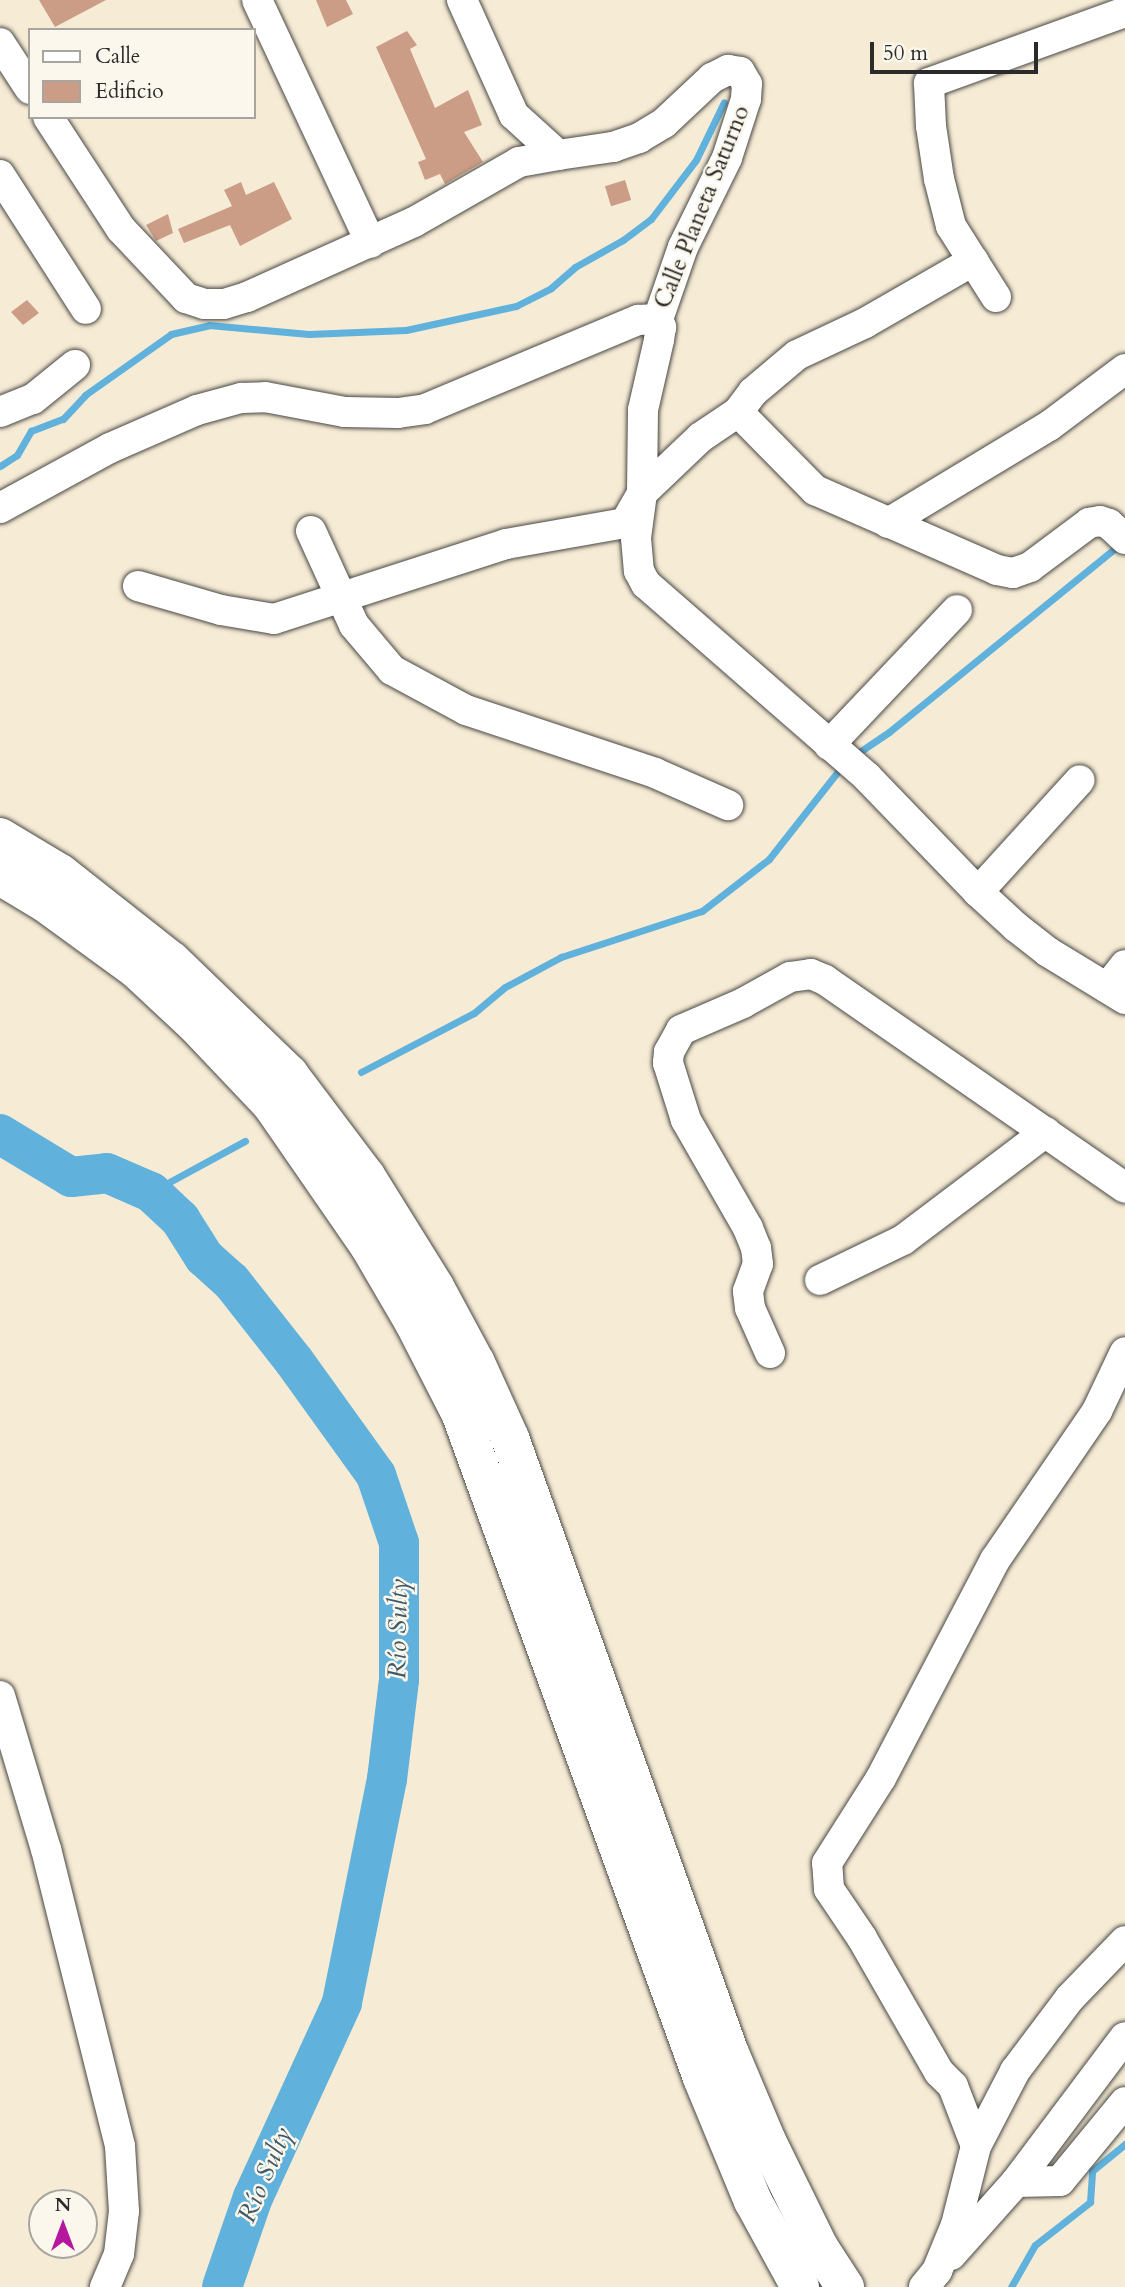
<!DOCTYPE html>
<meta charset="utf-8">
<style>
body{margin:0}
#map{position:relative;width:1125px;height:2287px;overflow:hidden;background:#f6ebd5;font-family:Cardo,serif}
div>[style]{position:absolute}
.stream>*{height:7px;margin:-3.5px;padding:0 3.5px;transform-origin:3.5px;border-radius:3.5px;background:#60b1db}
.river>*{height:40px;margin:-20px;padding:0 20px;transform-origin:20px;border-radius:20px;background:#60b1db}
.building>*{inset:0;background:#cc9d86;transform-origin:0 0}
.roads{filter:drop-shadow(0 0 2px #494844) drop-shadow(0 0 2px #494844)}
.minor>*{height:30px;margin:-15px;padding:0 15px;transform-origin:15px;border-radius:15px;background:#fff}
.highway>*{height:38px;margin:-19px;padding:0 19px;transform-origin:19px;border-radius:19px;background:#fff}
span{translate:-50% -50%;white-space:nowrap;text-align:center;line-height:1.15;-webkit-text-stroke:5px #fbf7ec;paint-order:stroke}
.street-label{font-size:24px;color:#2b2b2b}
.water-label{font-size:26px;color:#3e5a69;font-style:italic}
.legend{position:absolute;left:28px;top:28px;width:228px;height:91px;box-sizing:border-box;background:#fbf7ec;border:2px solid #a8a59f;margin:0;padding:9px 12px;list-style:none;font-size:21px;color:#2b2b2b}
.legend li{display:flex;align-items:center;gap:14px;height:35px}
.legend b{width:35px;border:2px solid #a8a59f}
.north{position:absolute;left:28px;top:2189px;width:70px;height:70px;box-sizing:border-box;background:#fbf7ec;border:2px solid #a8a59f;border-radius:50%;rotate:0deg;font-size:19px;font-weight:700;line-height:28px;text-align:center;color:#2b2b2b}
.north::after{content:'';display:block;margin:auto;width:24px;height:32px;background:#b5179e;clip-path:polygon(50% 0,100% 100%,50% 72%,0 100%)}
.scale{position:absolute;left:870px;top:42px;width:168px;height:32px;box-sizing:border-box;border:4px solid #2b2b2b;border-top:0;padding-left:9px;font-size:21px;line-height:24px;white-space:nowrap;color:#2b2b2b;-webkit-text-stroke:5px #fbf7ec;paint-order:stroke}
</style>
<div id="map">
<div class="stream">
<div style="left:0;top:466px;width:20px;rotate:-33deg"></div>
<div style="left:17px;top:455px;width:28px;rotate:-60deg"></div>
<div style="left:31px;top:431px;width:34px;rotate:-21deg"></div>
<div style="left:63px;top:419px;width:33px;rotate:-47deg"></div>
<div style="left:85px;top:395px;width:105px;rotate:-35.3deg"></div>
<div style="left:171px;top:334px;width:39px;rotate:-13deg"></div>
<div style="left:209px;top:325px;width:100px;rotate:5.1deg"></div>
<div style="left:309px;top:334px;width:97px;rotate:-2.4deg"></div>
<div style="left:406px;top:330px;width:113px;rotate:-12.3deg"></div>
<div style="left:516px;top:306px;width:39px;rotate:-27deg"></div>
<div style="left:551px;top:288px;width:32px;rotate:-41deg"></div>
<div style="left:575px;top:267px;width:55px;rotate:-29.4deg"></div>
<div style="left:623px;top:240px;width:35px;rotate:-37deg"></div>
<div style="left:651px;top:219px;width:74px;rotate:-52.7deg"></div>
<div style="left:696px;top:160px;width:64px;rotate:-64.2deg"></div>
<div style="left:855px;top:755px;width:41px;rotate:-34.1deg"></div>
<div style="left:889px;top:732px;width:296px;rotate:-39.1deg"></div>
<div style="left:361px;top:1072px;width:127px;rotate:-27.6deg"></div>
<div style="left:474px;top:1013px;width:40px;rotate:-40deg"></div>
<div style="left:505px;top:987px;width:64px;rotate:-28.2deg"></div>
<div style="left:561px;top:957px;width:148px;rotate:-18.1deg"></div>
<div style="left:702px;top:911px;width:85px;rotate:-37.8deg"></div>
<div style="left:769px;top:859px;width:120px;rotate:-51.8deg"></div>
<div style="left:151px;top:1192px;width:107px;rotate:-28.5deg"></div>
<div style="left:1011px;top:2287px;width:48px;rotate:-60.3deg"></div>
<div style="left:1035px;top:2245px;width:70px;rotate:-38deg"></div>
<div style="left:1090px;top:2202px;width:31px;rotate:-86deg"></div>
<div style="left:1092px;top:2171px;width:43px;rotate:-39.3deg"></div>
</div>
<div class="river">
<div style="left:0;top:1134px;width:83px;rotate:31.2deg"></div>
<div style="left:71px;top:1177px;width:36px;rotate:-6deg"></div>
<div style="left:107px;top:1173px;width:48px;rotate:23.4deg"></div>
<div style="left:151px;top:1192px;width:40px;rotate:43deg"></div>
<div style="left:180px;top:1219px;width:45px;rotate:57.7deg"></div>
<div style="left:204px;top:1257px;width:36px;rotate:42deg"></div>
<div style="left:231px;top:1281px;width:102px;rotate:51.8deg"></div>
<div style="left:294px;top:1361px;width:140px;rotate:54.3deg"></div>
<div style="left:376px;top:1475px;width:72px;rotate:71.3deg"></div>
<div style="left:399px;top:1543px;width:137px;rotate:90deg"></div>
<div style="left:399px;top:1680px;width:100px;rotate:96.9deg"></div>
<div style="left:387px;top:1779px;width:228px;rotate:101.4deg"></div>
<div style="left:342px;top:2003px;width:213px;rotate:114.6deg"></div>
<div style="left:253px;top:2197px;width:95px;rotate:109deg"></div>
</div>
<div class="building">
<div style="clip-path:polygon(39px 0,106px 0,55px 27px)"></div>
<div style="clip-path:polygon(316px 0,346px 0,353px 14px,327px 27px)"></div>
<div style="clip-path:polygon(407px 31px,417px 45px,410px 49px,435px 108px,468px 90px,482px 125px,464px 132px,483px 162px,445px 184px,440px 174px,425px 180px,418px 162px,426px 159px,376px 47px)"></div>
<div style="left:625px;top:180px;width:21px;height:21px;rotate:73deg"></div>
<div style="clip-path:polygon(241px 182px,246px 195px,274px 182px,292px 219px,240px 246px,230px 225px,184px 243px,178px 229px,232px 206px,224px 190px)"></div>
<div style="clip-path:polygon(168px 214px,173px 233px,156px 241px,146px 225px)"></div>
<div style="clip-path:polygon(27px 300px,39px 313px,23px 325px,11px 312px)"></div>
</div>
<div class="roads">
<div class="minor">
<div style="left:257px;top:0;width:268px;rotate:64.9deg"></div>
<div style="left:462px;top:0;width:126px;rotate:65.7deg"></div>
<div style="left:514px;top:115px;width:59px;rotate:42.3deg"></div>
<div style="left:558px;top:155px;width:56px;rotate:-8.3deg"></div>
<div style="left:613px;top:147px;width:28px;rotate:-19deg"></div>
<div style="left:639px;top:138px;width:29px;rotate:-31deg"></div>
<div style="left:664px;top:123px;width:66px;rotate:-43.2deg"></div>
<div style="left:712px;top:78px;width:18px;rotate:-27deg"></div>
<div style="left:728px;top:70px;width:12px;rotate:9deg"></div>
<div style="left:740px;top:72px;width:14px;rotate:60deg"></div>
<div style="left:747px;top:84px;width:15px;rotate:94deg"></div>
<div style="left:746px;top:99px;width:62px;rotate:107.9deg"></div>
<div style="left:727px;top:158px;width:99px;rotate:116.3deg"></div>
<div style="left:683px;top:247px;width:76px;rotate:109.1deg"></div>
<div style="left:0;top:43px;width:55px;rotate:56.9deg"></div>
<div style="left:48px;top:117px;width:134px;rotate:56.9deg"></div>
<div style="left:121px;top:229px;width:95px;rotate:46.7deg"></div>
<div style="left:186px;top:298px;width:19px;rotate:18deg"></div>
<div style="left:204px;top:304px;width:20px"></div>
<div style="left:224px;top:304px;width:24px;rotate:-17deg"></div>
<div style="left:247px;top:297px;width:183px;rotate:-24.2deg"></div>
<div style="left:414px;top:222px;width:121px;rotate:-29.7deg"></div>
<div style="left:519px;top:162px;width:40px;rotate:-10deg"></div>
<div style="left:0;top:175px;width:159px;rotate:57.3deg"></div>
<div style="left:996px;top:297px;width:84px;rotate:-122.4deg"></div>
<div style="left:951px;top:226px;width:49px;rotate:-104.3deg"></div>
<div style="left:939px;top:179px;width:54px;rotate:-98.6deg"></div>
<div style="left:931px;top:126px;width:43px;rotate:-92.7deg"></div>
<div style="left:929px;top:83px;width:208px;rotate:-19.9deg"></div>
<div style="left:658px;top:319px;width:9px;rotate:69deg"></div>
<div style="left:661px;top:327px;width:13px;rotate:99deg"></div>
<div style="left:659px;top:340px;width:72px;rotate:102.9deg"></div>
<div style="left:643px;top:410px;width:83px;rotate:90.7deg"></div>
<div style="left:642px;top:493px;width:45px;rotate:97.6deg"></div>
<div style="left:636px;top:538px;width:33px;rotate:85deg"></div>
<div style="left:639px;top:571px;width:15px;rotate:62deg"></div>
<div style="left:646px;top:584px;width:293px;rotate:41.1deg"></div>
<div style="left:867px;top:777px;width:160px;rotate:46deg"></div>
<div style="left:978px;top:892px;width:52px;rotate:42.6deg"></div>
<div style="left:1016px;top:927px;width:41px;rotate:38deg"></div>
<div style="left:1048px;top:952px;width:90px;rotate:31.4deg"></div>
<div style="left:0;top:412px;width:35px;rotate:-22deg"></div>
<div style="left:33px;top:399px;width:54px;rotate:-39deg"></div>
<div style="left:738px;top:412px;width:110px;rotate:45.4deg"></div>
<div style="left:815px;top:490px;width:199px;rotate:23.7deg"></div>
<div style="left:997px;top:570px;width:16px;rotate:11deg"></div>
<div style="left:1013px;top:573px;width:18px;rotate:-19deg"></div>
<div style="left:1030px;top:567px;width:74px;rotate:-36.7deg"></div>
<div style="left:1089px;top:523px;width:11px;rotate:-10deg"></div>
<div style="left:1100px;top:521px;width:9px;rotate:18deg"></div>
<div style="left:1109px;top:524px;width:22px;rotate:43deg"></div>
<div style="left:0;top:508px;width:125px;rotate:-28.6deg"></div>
<div style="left:110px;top:448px;width:95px;rotate:-23.6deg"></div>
<div style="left:197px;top:410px;width:46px;rotate:-15.3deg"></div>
<div style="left:241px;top:398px;width:24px;rotate:-2deg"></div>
<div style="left:265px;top:397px;width:81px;rotate:10.6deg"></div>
<div style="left:345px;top:412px;width:53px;rotate:1.1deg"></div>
<div style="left:398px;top:413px;width:27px;rotate:-8deg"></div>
<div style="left:425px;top:409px;width:231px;rotate:-22.7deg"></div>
<div style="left:638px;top:320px;width:20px;rotate:-3deg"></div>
<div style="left:888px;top:523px;width:188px;rotate:-31.1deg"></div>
<div style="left:1049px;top:426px;width:95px;rotate:-36.9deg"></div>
<div style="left:311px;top:531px;width:103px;rotate:65.4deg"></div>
<div style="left:354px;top:625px;width:59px;rotate:49.8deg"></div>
<div style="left:392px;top:670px;width:84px;rotate:28.4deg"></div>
<div style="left:466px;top:710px;width:199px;rotate:18.4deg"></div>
<div style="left:655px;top:773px;width:80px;rotate:23.7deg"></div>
<div style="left:138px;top:586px;width:86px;rotate:16.1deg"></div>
<div style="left:221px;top:610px;width:54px;rotate:9.6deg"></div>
<div style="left:274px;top:619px;width:244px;rotate:-17.9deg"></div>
<div style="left:506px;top:544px;width:121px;rotate:-10deg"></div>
<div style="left:625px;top:523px;width:34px;rotate:-60deg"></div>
<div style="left:642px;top:493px;width:81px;rotate:-43.5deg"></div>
<div style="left:701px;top:437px;width:45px;rotate:-34deg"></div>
<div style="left:738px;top:412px;width:25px;rotate:-53deg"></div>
<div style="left:753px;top:392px;width:57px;rotate:-40.1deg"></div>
<div style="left:797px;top:355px;width:75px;rotate:-25.2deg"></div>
<div style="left:865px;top:323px;width:125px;rotate:-29.9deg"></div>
<div style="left:829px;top:745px;width:186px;rotate:-46.5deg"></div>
<div style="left:978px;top:892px;width:151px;rotate:-47.7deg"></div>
<div style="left:1107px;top:988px;width:29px;rotate:-52deg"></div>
<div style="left:820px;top:1280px;width:92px;rotate:-25.7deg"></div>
<div style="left:903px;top:1240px;width:179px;rotate:-37.1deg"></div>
<div style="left:770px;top:1353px;width:49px;rotate:-114deg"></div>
<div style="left:750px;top:1308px;width:17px;rotate:-97deg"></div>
<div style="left:748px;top:1291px;width:29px;rotate:-70deg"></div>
<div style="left:758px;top:1264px;width:16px;rotate:-97deg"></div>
<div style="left:756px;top:1248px;width:22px;rotate:-112deg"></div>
<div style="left:748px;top:1228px;width:125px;rotate:-119.9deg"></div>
<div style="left:686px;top:1120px;width:60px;rotate:-107.5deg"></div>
<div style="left:668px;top:1063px;width:11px;rotate:-85deg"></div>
<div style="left:669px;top:1052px;width:25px;rotate:-61deg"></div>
<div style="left:681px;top:1030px;width:68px;rotate:-23.5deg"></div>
<div style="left:743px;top:1003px;width:54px;rotate:-29deg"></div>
<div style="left:790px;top:977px;width:21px;rotate:-8deg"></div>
<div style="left:811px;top:974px;width:15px;rotate:23deg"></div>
<div style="left:825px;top:980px;width:365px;rotate:34.7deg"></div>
<div style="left:0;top:1696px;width:160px;rotate:73.3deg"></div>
<div style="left:46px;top:1849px;width:306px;rotate:76deg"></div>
<div style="left:120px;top:2146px;width:65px;rotate:86.5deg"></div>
<div style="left:124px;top:2211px;width:43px;rotate:96.6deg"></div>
<div style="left:119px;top:2254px;width:36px;rotate:113deg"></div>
<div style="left:976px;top:2146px;width:64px;rotate:-111deg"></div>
<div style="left:953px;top:2086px;width:20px;rotate:-135deg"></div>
<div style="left:939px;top:2072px;width:155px;rotate:-119.9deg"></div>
<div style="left:862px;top:1938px;width:59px;rotate:-124deg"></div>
<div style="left:829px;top:1889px;width:26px;rotate:-94deg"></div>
<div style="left:827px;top:1863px;width:101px;rotate:-57.6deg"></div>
<div style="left:881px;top:1778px;width:246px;rotate:-62.4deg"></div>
<div style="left:995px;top:1560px;width:181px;rotate:-55.6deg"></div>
<div style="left:1097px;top:1411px;width:65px;rotate:-64.6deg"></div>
<div style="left:1016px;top:2182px;width:44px;rotate:-1.3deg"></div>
<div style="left:1060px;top:2181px;width:102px;rotate:-50.6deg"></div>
<div style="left:951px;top:2255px;width:98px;rotate:-48.3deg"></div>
<div style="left:1016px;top:2182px;width:181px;rotate:-53.1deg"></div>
<div style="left:924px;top:2287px;width:21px;rotate:-51deg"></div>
<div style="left:937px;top:2271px;width:50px;rotate:-67.6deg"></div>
<div style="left:956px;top:2225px;width:81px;rotate:-75.8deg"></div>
<div style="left:976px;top:2146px;width:85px;rotate:-62.5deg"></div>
<div style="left:1015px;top:2071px;width:91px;rotate:-53deg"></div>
<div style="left:1070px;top:1998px;width:79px;rotate:-46deg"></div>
</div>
<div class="highway">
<div style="left:0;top:837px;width:70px;rotate:31deg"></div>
<div style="left:60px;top:873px;width:142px;rotate:38.2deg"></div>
<div style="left:172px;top:961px;width:163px;rotate:44deg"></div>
<div style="left:289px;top:1074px;width:128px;rotate:53deg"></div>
<div style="left:366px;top:1176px;width:131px;rotate:58.1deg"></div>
<div style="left:435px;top:1287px;width:86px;rotate:61.7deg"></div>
<div style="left:476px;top:1363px;width:82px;rotate:65.6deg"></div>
<div style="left:510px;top:1438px;width:651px;rotate:70.34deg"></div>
<div style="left:729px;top:2051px;width:98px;rotate:67.1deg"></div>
<div style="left:767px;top:2141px;width:118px;rotate:63.9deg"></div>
<div style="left:819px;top:2247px;width:48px;rotate:57deg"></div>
<div style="left:0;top:876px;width:52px;rotate:31deg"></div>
<div style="left:45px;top:903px;width:112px;rotate:36deg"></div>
<div style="left:136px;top:969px;width:81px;rotate:43deg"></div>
<div style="left:195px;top:1024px;width:110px;rotate:46.5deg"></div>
<div style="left:271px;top:1104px;width:173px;rotate:55.4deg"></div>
<div style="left:369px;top:1246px;width:89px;rotate:59.7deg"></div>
<div style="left:414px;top:1323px;width:103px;rotate:62.9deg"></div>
<div style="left:461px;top:1415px;width:705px;rotate:70.02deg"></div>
<div style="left:702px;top:2078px;width:133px;rotate:67.5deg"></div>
<div style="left:753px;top:2201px;width:98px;rotate:61.3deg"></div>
</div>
</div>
<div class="street-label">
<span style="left:702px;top:207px;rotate:-68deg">Calle Planeta Saturno</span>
</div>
<div class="water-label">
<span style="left:398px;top:1629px;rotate:-89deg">Río Sulty</span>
<span style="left:265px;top:2175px;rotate:-67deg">Río Sulty</span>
</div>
<ul class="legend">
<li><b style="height:9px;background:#fff"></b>Calle</li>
<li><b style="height:19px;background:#cc9d86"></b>Edificio</li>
</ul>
<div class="north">N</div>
<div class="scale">50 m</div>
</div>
